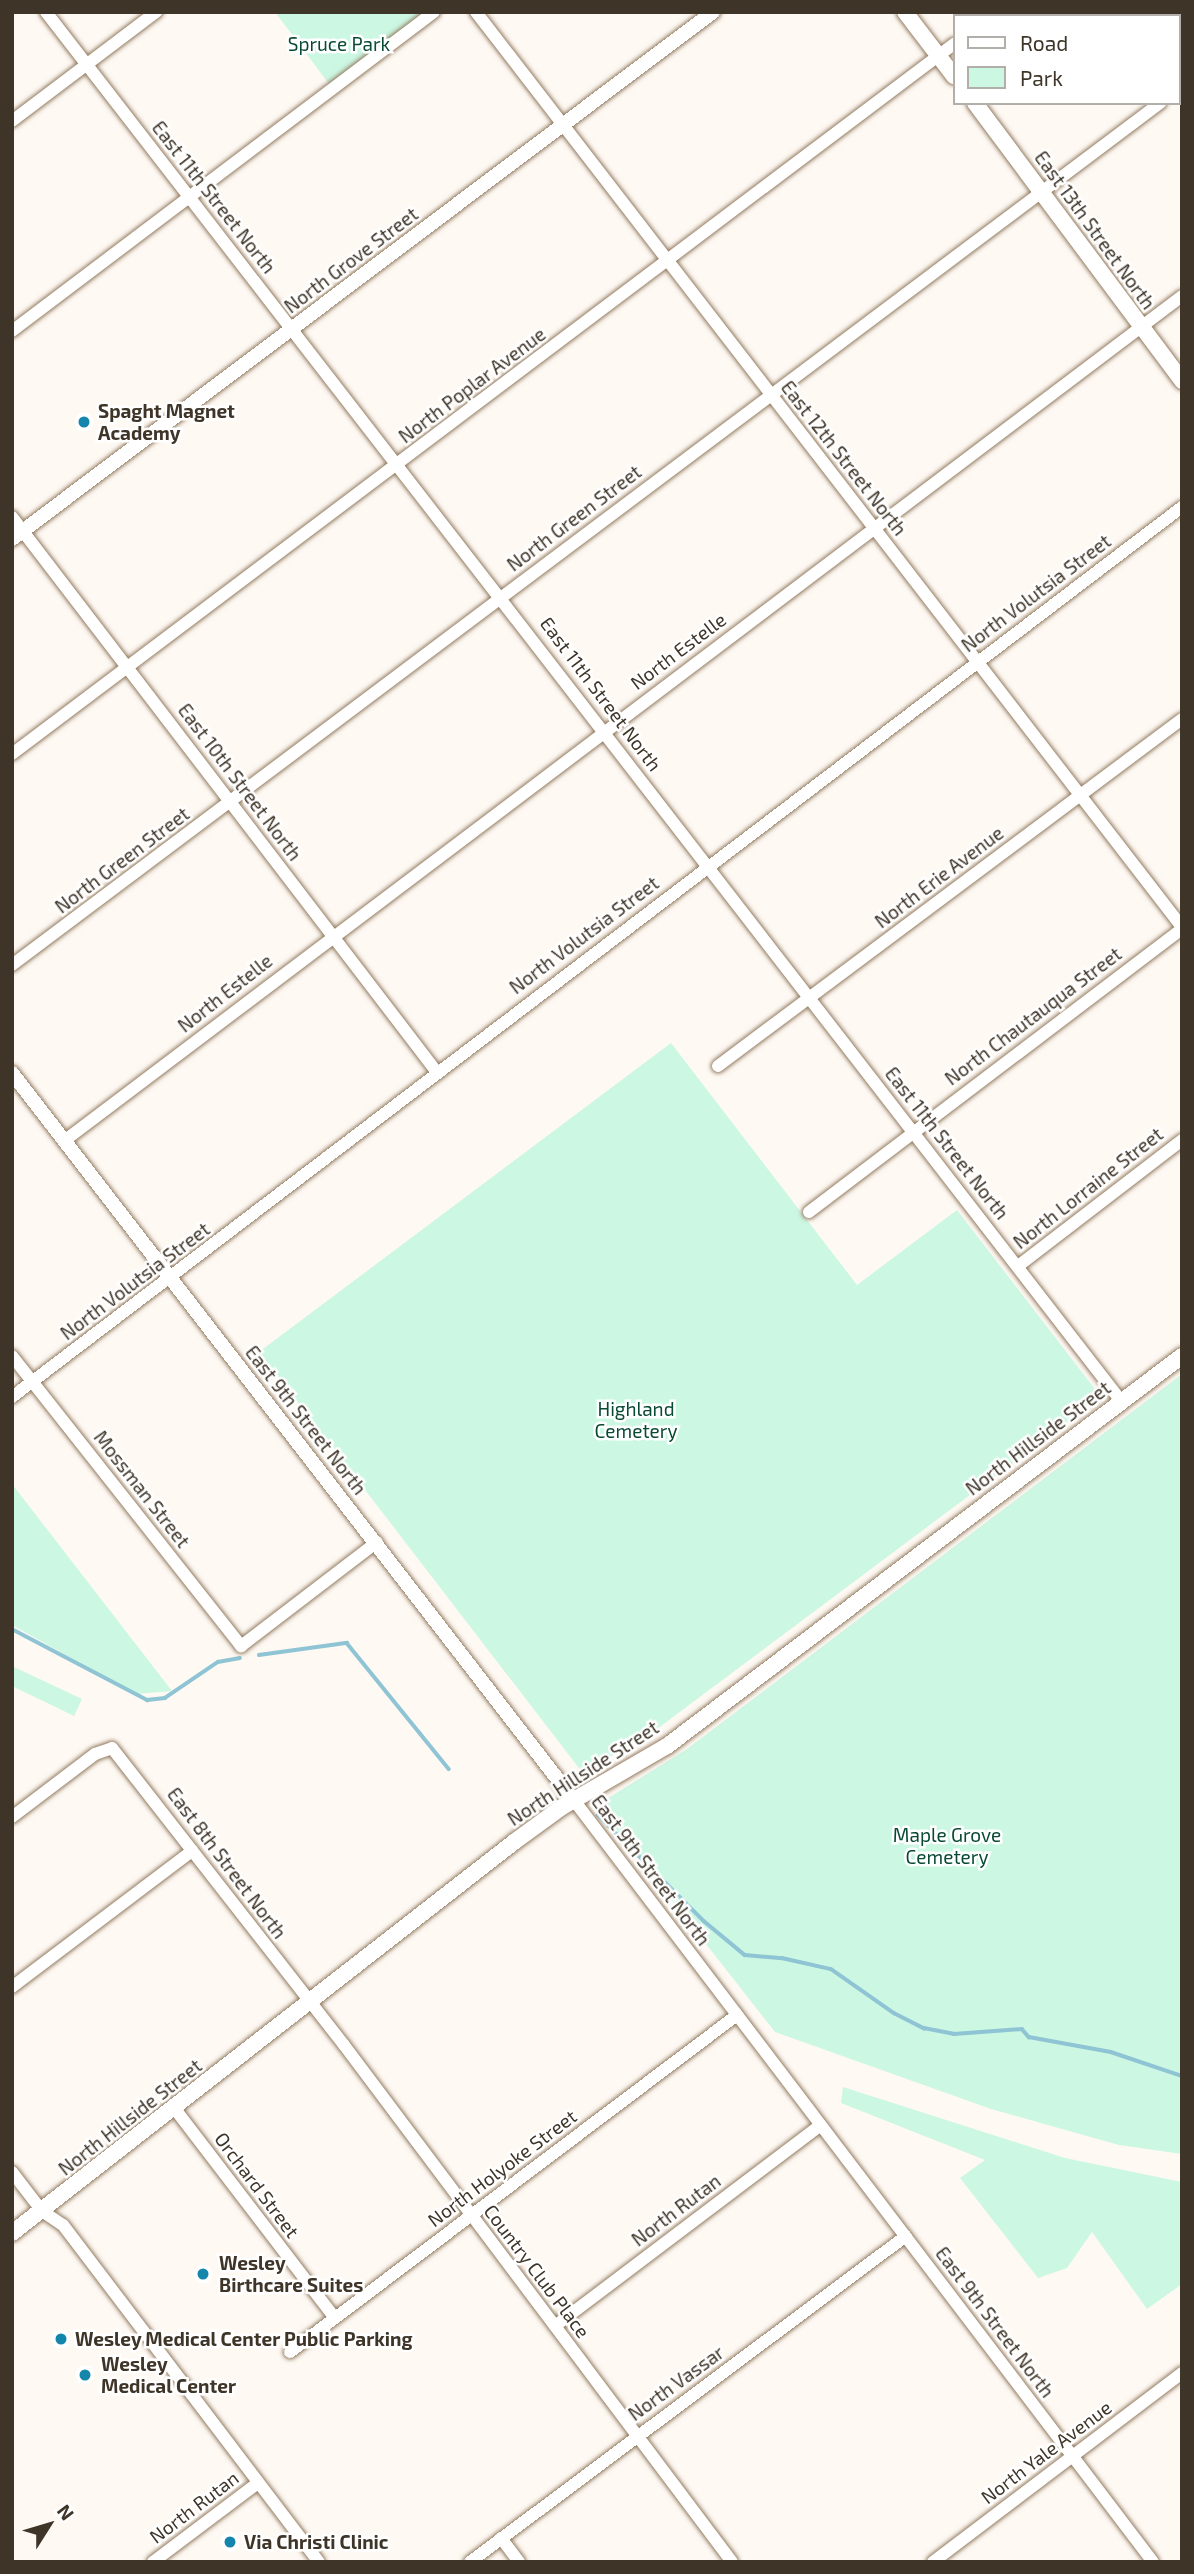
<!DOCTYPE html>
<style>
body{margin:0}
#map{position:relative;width:1194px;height:2574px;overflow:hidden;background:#fef9f3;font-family:"Exo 2",sans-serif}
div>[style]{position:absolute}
.green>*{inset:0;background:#ccf7e3}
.stream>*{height:3.5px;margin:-1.75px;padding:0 1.75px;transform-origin:1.75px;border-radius:1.75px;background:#8ec4d4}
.roads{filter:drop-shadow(0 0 2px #937b60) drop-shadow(0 0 2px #937b60)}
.minor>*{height:12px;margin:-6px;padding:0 6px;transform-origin:6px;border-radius:6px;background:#fff}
.tertiary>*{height:14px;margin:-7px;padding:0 7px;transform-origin:7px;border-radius:7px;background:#fff}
.secondary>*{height:16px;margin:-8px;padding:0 8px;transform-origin:8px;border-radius:8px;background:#fff}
.dots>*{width:19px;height:19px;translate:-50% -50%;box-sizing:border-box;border:4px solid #fff;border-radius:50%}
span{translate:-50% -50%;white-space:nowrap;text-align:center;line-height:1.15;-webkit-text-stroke:5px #fff;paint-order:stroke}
.park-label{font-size:19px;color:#094a35}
.street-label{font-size:19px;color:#3e3428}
.poi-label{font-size:19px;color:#3e3428;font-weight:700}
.left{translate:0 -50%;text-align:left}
.frame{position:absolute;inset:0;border:14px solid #3e3428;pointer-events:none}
.legend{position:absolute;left:953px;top:14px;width:228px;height:91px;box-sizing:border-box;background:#fff;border:2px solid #b2aea9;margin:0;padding:9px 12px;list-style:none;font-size:21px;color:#3e3428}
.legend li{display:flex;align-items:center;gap:14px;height:35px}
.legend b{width:35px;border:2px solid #b2aea9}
.north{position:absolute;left:14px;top:2490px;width:70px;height:70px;-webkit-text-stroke:5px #fff;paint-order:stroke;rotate:53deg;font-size:19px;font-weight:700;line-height:28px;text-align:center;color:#3e3428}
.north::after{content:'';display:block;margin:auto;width:24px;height:32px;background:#3e3428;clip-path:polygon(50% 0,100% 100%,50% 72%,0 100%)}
</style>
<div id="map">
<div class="green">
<div style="clip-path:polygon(275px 12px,434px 12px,332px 88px)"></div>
<div style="clip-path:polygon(671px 1043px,857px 1285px,957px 1210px,1101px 1397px,645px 1738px,582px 1772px,259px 1352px)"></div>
<div style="clip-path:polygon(1182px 1374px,1182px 2154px,1119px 2145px,991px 2109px,775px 2032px,597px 1805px,687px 1749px)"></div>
<div style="clip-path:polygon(12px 1484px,172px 1691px,136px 1694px,12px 1625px)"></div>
<div style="clip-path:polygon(12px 1666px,82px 1699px,74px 1716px,12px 1686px)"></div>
<div style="clip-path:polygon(843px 2087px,1065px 2158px,1182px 2182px,1182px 2284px,1147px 2309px,1092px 2232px,1067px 2268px,1038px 2278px,960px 2178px,985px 2160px,841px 2103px)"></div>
</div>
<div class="stream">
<div style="left:12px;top:1629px;width:153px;rotate:27.7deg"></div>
<div style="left:147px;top:1700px;width:18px;rotate:-6deg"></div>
<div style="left:165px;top:1698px;width:64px;rotate:-34.2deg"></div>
<div style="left:218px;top:1662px;width:22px;rotate:-10deg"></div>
<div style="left:259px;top:1655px;width:89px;rotate:-7.8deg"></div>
<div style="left:347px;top:1643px;width:162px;rotate:51deg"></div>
<div style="left:598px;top:1815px;width:150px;rotate:45deg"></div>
<div style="left:704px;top:1921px;width:53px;rotate:39.7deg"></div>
<div style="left:745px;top:1955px;width:37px;rotate:5deg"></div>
<div style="left:782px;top:1958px;width:50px;rotate:12.7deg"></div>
<div style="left:831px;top:1969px;width:77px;rotate:34.9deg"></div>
<div style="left:894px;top:2013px;width:34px;rotate:27deg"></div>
<div style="left:924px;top:2028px;width:31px;rotate:11deg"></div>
<div style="left:954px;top:2034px;width:68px;rotate:-4.2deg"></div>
<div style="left:1022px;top:2029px;width:11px;rotate:49deg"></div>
<div style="left:1029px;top:2037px;width:83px;rotate:10.4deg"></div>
<div style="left:1111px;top:2052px;width:75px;rotate:18.7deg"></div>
</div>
<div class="roads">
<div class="minor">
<div style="left:46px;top:12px;width:1758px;rotate:52.26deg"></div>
<div style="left:476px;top:12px;width:1156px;rotate:52.35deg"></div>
<div style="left:993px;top:16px;width:6px;rotate:-39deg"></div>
<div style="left:1178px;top:90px;width:5px;rotate:-37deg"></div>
<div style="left:12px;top:121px;width:181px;rotate:-37.1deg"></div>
<div style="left:12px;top:331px;width:529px;rotate:-37.09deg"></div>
<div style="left:12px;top:517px;width:698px;rotate:52.57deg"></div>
<div style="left:12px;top:754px;width:1180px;rotate:-37.01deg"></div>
<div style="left:12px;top:965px;width:1436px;rotate:-36.9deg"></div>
<div style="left:718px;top:1066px;width:579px;rotate:-36.79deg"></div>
<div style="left:64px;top:1141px;width:1401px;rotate:-37.08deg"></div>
<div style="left:809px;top:1212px;width:468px;rotate:-37.2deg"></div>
<div style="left:1018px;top:1266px;width:207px;rotate:-37.5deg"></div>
<div style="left:12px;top:1356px;width:370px;rotate:51.7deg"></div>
<div style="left:241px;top:1646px;width:171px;rotate:-37.4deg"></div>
<div style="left:12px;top:1397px;width:1470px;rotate:-37.26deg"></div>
<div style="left:573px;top:1799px;width:958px;rotate:52.76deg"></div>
<div style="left:12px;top:1817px;width:104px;rotate:-37.2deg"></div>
<div style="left:95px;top:1754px;width:18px;rotate:-19deg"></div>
<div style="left:112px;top:1748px;width:377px;rotate:52deg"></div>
<div style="left:344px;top:2045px;width:646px;rotate:53.11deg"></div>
<div style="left:12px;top:1987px;width:226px;rotate:-37.1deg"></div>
<div style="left:175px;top:2109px;width:263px;rotate:52.6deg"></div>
<div style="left:12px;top:2172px;width:49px;rotate:52.4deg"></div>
<div style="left:42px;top:2211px;width:25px;rotate:34deg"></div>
<div style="left:63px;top:2225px;width:423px;rotate:52.8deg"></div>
<div style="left:555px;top:2326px;width:333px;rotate:-37.1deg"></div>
<div style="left:290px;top:2352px;width:560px;rotate:-37.01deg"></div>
<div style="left:501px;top:2538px;width:30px;rotate:53deg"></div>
<div style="left:153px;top:2562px;width:131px;rotate:-37deg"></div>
<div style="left:470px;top:2562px;width:544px;rotate:-36.79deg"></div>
<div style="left:933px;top:2562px;width:313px;rotate:-37.2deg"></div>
</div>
<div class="tertiary">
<div style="left:12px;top:539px;width:877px;rotate:-36.94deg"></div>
<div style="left:12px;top:1073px;width:917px;rotate:52.31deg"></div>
</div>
<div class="secondary">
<div style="left:905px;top:12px;width:81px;rotate:52.6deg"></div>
<div style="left:975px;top:103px;width:347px;rotate:53.3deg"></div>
<div style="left:12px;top:2233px;width:636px;rotate:-37.91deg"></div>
<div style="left:514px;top:1842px;width:59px;rotate:-36.1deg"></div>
<div style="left:562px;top:1807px;width:121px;rotate:-30.2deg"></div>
<div style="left:667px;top:1746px;width:646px;rotate:-37.14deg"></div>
</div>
</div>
<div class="dots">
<div style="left:84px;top:422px;background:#1486ac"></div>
<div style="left:203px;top:2274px;background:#1486ac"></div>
<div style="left:61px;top:2339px;background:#1486ac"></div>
<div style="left:85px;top:2375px;background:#1486ac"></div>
<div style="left:230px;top:2542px;background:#1486ac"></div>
</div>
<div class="park-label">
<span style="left:339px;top:44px">Spruce Park</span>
<span style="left:636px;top:1420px">Highland<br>Cemetery</span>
<span style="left:947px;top:1846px">Maple Grove<br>Cemetery</span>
</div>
<div class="street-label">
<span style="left:214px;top:197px;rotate:52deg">East 11th Street North</span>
<span style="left:1095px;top:230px;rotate:54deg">East 13th Street North</span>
<span style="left:351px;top:260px;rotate:-37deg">North Grove Street</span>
<span style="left:472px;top:385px;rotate:-37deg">North Poplar Avenue</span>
<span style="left:844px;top:458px;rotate:52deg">East 12th Street North</span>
<span style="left:574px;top:518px;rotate:-37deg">North Green Street</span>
<span style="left:1036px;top:593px;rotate:-37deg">North Volutsia Street</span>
<span style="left:678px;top:651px;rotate:-37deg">North Estelle</span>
<span style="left:601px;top:694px;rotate:53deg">East 11th Street North</span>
<span style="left:240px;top:782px;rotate:53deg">East 10th Street North</span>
<span style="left:122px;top:860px;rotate:-37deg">North Green Street</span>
<span style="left:939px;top:877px;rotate:-37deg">North Erie Avenue</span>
<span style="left:584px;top:935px;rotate:-37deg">North Volutsia Street</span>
<span style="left:225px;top:993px;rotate:-38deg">North Estelle</span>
<span style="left:1033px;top:1016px;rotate:-37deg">North Chautauqua Street</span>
<span style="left:947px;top:1143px;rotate:52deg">East 11th Street North</span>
<span style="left:1088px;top:1188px;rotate:-38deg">North Lorraine Street</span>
<span style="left:135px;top:1281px;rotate:-37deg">North Volutsia Street</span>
<span style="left:306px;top:1420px;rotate:52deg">East 9th Street North</span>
<span style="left:1038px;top:1438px;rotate:-37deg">North Hillside Street</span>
<span style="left:142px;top:1489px;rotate:52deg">Mossman Street</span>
<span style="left:583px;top:1773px;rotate:-33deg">North Hillside Street</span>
<span style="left:227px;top:1863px;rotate:53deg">East 8th Street North</span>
<span style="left:651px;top:1870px;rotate:53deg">East 9th Street North</span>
<span style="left:130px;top:2117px;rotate:-38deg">North Hillside Street</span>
<span style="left:502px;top:2168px;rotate:-37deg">North Holyoke Street</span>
<span style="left:257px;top:2185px;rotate:53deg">Orchard Street</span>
<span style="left:676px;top:2210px;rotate:-37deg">North Rutan</span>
<span style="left:537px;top:2271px;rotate:53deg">Country Club Place</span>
<span style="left:995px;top:2322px;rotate:53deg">East 9th Street North</span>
<span style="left:676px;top:2383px;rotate:-36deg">North Vassar</span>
<span style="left:1046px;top:2452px;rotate:-37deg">North Yale Avenue</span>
<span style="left:194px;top:2507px;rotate:-37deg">North Rutan</span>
</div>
<div class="poi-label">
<span class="left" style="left:98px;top:422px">Spaght Magnet<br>Academy</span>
<span class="left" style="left:219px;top:2274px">Wesley<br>Birthcare Suites</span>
<span class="left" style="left:75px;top:2339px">Wesley Medical Center Public Parking</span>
<span class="left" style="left:101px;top:2375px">Wesley<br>Medical Center</span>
<span class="left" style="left:244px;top:2542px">Via Christi Clinic</span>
</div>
<div class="frame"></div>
<ul class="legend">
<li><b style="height:9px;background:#fff"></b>Road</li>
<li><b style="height:19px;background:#ccf7e3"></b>Park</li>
</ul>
<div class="north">N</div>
</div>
